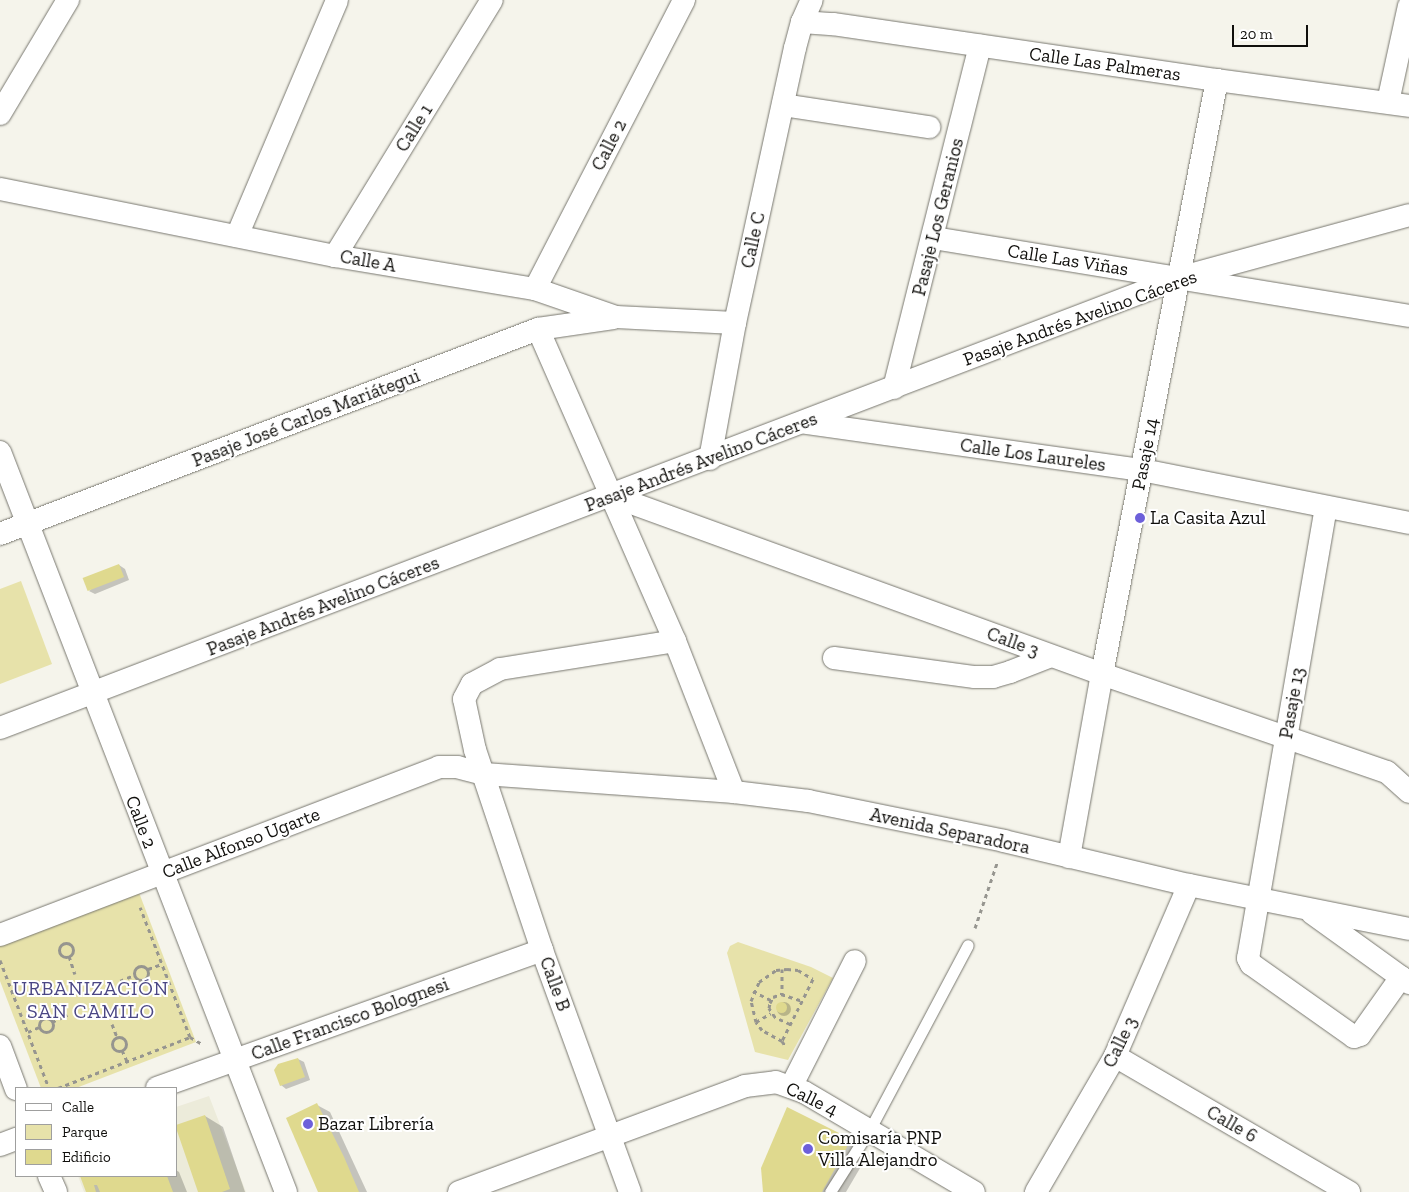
<!DOCTYPE html>
<meta charset="utf-8">
<style>
body{margin:0}
#map{position:relative;width:1409px;height:1192px;overflow:hidden;background:#f5f4eb;font-family:"Zilla Slab",serif}
div>[style]{position:absolute}
.built>*{inset:0;background:#ecebda}
.green>*{inset:0;background:#e7e2aa}
.shadow>*{inset:0;background:#0003}
.round{border-radius:50%}
.building>*{inset:0;background:#dfd98e;transform-origin:0 0}
.path>*{height:3px;margin-top:-1.5px;transform-origin:0;background:repeating-linear-gradient(90deg,#96958f 0 4px,transparent 0 8px)}
.path>.ring{margin:-1.5px;padding:0;box-sizing:content-box;background:none;border:3px solid #96958f;border-radius:50%}
.roads{filter:drop-shadow(0 0 1px #78776f) drop-shadow(0 0 1px #78776f)}
.lane>*{height:11px;margin:-5.5px;padding:0 5.5px;transform-origin:5.5px;border-radius:5.5px;background:#fff}
.street>*{height:22px;margin:-11px;padding:0 11px;transform-origin:11px;border-radius:11px;background:#fff}
.dots>*{width:14px;height:14px;translate:-50% -50%;box-sizing:border-box;border:2px solid #fff;border-radius:50%}
span{translate:-50% -50%;white-space:nowrap;text-align:center;line-height:1.15;-webkit-text-stroke:4px #fff;paint-order:stroke}
.street-label{font-size:19px;color:#100f0c}
.poi-label{font-size:19px;color:#100f0c}
.left{translate:0 -50%;text-align:left}
.neighbourhood-label{font-size:20px;color:#4a4684;letter-spacing:1px}
.legend{position:absolute;left:15px;top:1087px;width:162px;height:90px;box-sizing:border-box;background:#fff;border:1px solid #9f9f9e;margin:0;padding:6px 9px;list-style:none;font-size:15px;color:#100f0c}
.legend li{display:flex;align-items:center;gap:10px;height:25px}
.legend b{width:25px;border:1px solid #9f9f9e}
.scale{position:absolute;left:1232px;top:25px;width:76px;height:22px;box-sizing:border-box;border:2px solid #100f0c;border-top:0;padding-left:6px;font-size:15px;line-height:18px;white-space:nowrap;color:#100f0c;-webkit-text-stroke:4px #fff;paint-order:stroke}
</style>
<div id="map">
<div class="built">
<div style="clip-path:polygon(209px 1096px,246px 1192px,84px 1192px,78px 1176px,176px 1176px,176px 1107px)"></div>
</div>
<div class="green">
<div style="clip-path:polygon(21px 581px,52px 664px,0 684px,0 589px)"></div>
<div style="clip-path:polygon(138px 890px,196px 1042px,76px 1088px,41px 1088px,0 981px,0 943px)"></div>
<div style="clip-path:polygon(738px 942px,811px 967px,833px 978px,788px 1060px,755px 1052px,727px 953px,730px 946px)"></div>
</div>
<div class="shadow">
<div style="clip-path:polygon(119px 565px,125px 569px,129px 580px,95px 594px,89px 591px)"></div>
<div class="round" style="left:777px;top:1002px;width:14px;height:14px"></div>
<div style="clip-path:polygon(298px 1059px,304px 1062px,310px 1080px,286px 1089px,281px 1085px)"></div>
<div style="clip-path:polygon(317px 1105px,330px 1112px,367px 1192px,319px 1192px)"></div>
<div style="clip-path:polygon(205px 1116px,223px 1127px,245px 1192px,199px 1192px)"></div>
<div style="clip-path:polygon(842px 1136px,861px 1147px,866px 1158px,846px 1192px,766px 1192px)"></div>
<div style="clip-path:polygon(176px 1170px,179px 1172px,187px 1192px,87px 1192px,81px 1176px,176px 1176px)"></div>
</div>
<div class="building">
<div style="left:119px;top:564px;width:14px;height:39px;rotate:69deg"></div>
<div class="round" style="left:775.5px;top:1001.5px;width:11px;height:11px"></div>
<div style="clip-path:polygon(298px 1058px,305px 1077px,280px 1086px,274px 1070px,278px 1064px)"></div>
<div style="clip-path:polygon(317px 1103px,344px 1157px,359px 1192px,318px 1192px,286px 1118px)"></div>
<div style="clip-path:polygon(787px 1107px,843px 1135px,847px 1147px,822px 1192px,763px 1192px,761px 1168px)"></div>
<div style="clip-path:polygon(205px 1115px,230px 1189px,222px 1192px,198px 1192px,176px 1128px,176px 1125px)"></div>
<div style="clip-path:polygon(80px 1176px,167px 1176px,173px 1192px,100px 1192px,97px 1185px,94px 1185px,96px 1192px,86px 1192px)"></div>
</div>
<div class="path">
<div style="left:975px;top:928px;width:69px;rotate:-71.3deg"></div>
<div class="ring" style="left:59px;top:943px;width:11px;height:11px"></div>
<div style="left:69px;top:956px;width:19px;rotate:72deg"></div>
<div style="left:0;top:960px;width:137px;rotate:69.1deg"></div>
<div class="ring" style="left:134px;top:966px;width:11px;height:11px"></div>
<div style="left:148px;top:969px;width:15px;rotate:-20deg"></div>
<div style="left:782px;top:969px;width:25px;rotate:90deg"></div>
<div style="left:120px;top:981px;width:15px;rotate:-23deg"></div>
<div style="left:753px;top:991px;width:20px;rotate:27deg"></div>
<div class="ring" style="left:39px;top:1018px;width:11px;height:11px"></div>
<div style="left:52px;top:1022px;width:17px;rotate:-25deg"></div>
<div style="left:756px;top:1022px;width:17px;rotate:-31deg"></div>
<div style="left:112px;top:1024px;width:14px;rotate:69deg"></div>
<div style="left:790px;top:1024px;width:17px;rotate:-155deg"></div>
<div style="left:775px;top:1017px;width:11px;rotate:-124deg"></div>
<div style="left:769px;top:1008px;width:5px;rotate:-79deg"></div>
<div style="left:770px;top:1003px;width:7px;rotate:-63deg"></div>
<div style="left:773px;top:997px;width:9px;rotate:-21deg"></div>
<div style="left:781px;top:994px;width:22px;rotate:18deg"></div>
<div style="left:28px;top:1032px;width:12px;rotate:-24deg"></div>
<div class="ring" style="left:112px;top:1037px;width:11px;height:11px"></div>
<div style="left:190px;top:1037px;width:14px;rotate:30deg"></div>
<div style="left:782px;top:1041px;width:23px;rotate:-151deg"></div>
<div style="left:762px;top:1030px;width:10px;rotate:-127deg"></div>
<div style="left:756px;top:1022px;width:22px;rotate:-103deg"></div>
<div style="left:751px;top:1001px;width:21px;rotate:-67deg"></div>
<div style="left:759px;top:982px;width:21px;rotate:-35deg"></div>
<div style="left:776px;top:970px;width:11px;rotate:-5deg"></div>
<div style="left:787px;top:969px;width:11px;rotate:5deg"></div>
<div style="left:798px;top:970px;width:17px;rotate:31deg"></div>
<div style="left:813px;top:979px;width:69px;rotate:116.6deg"></div>
<div style="left:782px;top:1041px;width:7px;rotate:56deg"></div>
<div style="left:122px;top:1050px;width:12px;rotate:66deg"></div>
<div style="left:58px;top:1088px;width:142px;rotate:-21.1deg"></div>
<div style="left:190px;top:1037px;width:139px;rotate:-111deg"></div>
</div>
<div class="roads">
<div class="lane">
<div style="left:830px;top:1192px;width:75px;rotate:-57.6deg"></div>
<div style="left:870px;top:1129px;width:208px;rotate:-62deg"></div>
</div>
<div class="street">
<div style="left:802px;top:22px;width:31px;rotate:4deg"></div>
<div style="left:833px;top:24px;width:388px;rotate:8.3deg"></div>
<div style="left:1217px;top:80px;width:194px;rotate:7.7deg"></div>
<div style="left:1388px;top:102px;width:98px;rotate:-77.7deg"></div>
<div style="left:783px;top:105px;width:148px;rotate:8.6deg"></div>
<div style="left:0;top:114px;width:133px;rotate:-59.2deg"></div>
<div style="left:0;top:189px;width:342px;rotate:11.3deg"></div>
<div style="left:335px;top:256px;width:203px;rotate:9.4deg"></div>
<div style="left:535px;top:289px;width:86px;rotate:19.1deg"></div>
<div style="left:616px;top:317px;width:119px;rotate:2.9deg"></div>
<div style="left:237px;top:236px;width:256px;rotate:-67deg"></div>
<div style="left:933px;top:238px;width:482px;rotate:9.3deg"></div>
<div style="left:335px;top:256px;width:300px;rotate:-58.5deg"></div>
<div style="left:535px;top:289px;width:325px;rotate:-62.7deg"></div>
<div style="left:538px;top:329px;width:341px;rotate:66.3deg"></div>
<div style="left:675px;top:641px;width:162px;rotate:68.7deg"></div>
<div style="left:894px;top:388px;width:353px;rotate:-75.9deg"></div>
<div style="left:806px;top:423px;width:339px;rotate:8deg"></div>
<div style="left:1142px;top:470px;width:272px;rotate:11.2deg"></div>
<div style="left:0;top:452px;width:793px;rotate:68.87deg"></div>
<div style="left:710px;top:459px;width:138px;rotate:-79.6deg"></div>
<div style="left:735px;top:323px;width:281px;rotate:-77.7deg"></div>
<div style="left:795px;top:48px;width:27px;rotate:-75deg"></div>
<div style="left:802px;top:22px;width:24px;rotate:-66deg"></div>
<div style="left:612px;top:496px;width:521px;rotate:19.96deg"></div>
<div style="left:1102px;top:674px;width:301px;rotate:19deg"></div>
<div style="left:1387px;top:772px;width:30px;rotate:42deg"></div>
<div style="left:1326px;top:507px;width:458px;rotate:99.8deg"></div>
<div style="left:1248px;top:958px;width:7px;rotate:63deg"></div>
<div style="left:1251px;top:964px;width:126px;rotate:35.3deg"></div>
<div style="left:1354px;top:1037px;width:6px;rotate:-18deg"></div>
<div style="left:1360px;top:1035px;width:71px;rotate:-54.7deg"></div>
<div style="left:0;top:534px;width:576px;rotate:-20.86deg"></div>
<div style="left:538px;top:329px;width:76px;rotate:-8.3deg"></div>
<div style="left:834px;top:658px;width:142px;rotate:7.7deg"></div>
<div style="left:975px;top:677px;width:18px"></div>
<div style="left:993px;top:677px;width:18px;rotate:-16deg"></div>
<div style="left:1010px;top:672px;width:44px;rotate:-21.3deg"></div>
<div style="left:0;top:728px;width:1262px;rotate:-20.89deg"></div>
<div style="left:1179px;top:278px;width:238px;rotate:-15.3deg"></div>
<div style="left:1069px;top:857px;width:186px;rotate:-79.8deg"></div>
<div style="left:1102px;top:674px;width:605px;rotate:-79.04deg"></div>
<div style="left:1312px;top:913px;width:120px;rotate:35.8deg"></div>
<div style="left:0;top:935px;width:470px;rotate:-20.9deg"></div>
<div style="left:439px;top:767px;width:18px"></div>
<div style="left:457px;top:767px;width:28px;rotate:15deg"></div>
<div style="left:484px;top:774px;width:251px;rotate:4.1deg"></div>
<div style="left:734px;top:792px;width:75px;rotate:6.9deg"></div>
<div style="left:808px;top:801px;width:200px;rotate:11.5deg"></div>
<div style="left:1004px;top:841px;width:190px;rotate:13.4deg"></div>
<div style="left:1189px;top:885px;width:224px;rotate:11.3deg"></div>
<div style="left:0;top:1046px;width:46px;rotate:69.6deg"></div>
<div style="left:1115px;top:1056px;width:271px;rotate:30.2deg"></div>
<div style="left:791px;top:1087px;width:141px;rotate:-63.1deg"></div>
<div style="left:157px;top:1088px;width:409px;rotate:-19.7deg"></div>
<div style="left:0;top:1145px;width:17px;rotate:-21deg"></div>
<div style="left:49px;top:1176px;width:17px;rotate:66deg"></div>
<div style="left:459px;top:1192px;width:305px;rotate:-20.3deg"></div>
<div style="left:745px;top:1086px;width:31px;rotate:-7deg"></div>
<div style="left:776px;top:1082px;width:30px;rotate:20deg"></div>
<div style="left:804px;top:1092px;width:197px;rotate:30.5deg"></div>
<div style="left:630px;top:1192px;width:258px;rotate:-110deg"></div>
<div style="left:542px;top:950px;width:211px;rotate:-108.5deg"></div>
<div style="left:475px;top:750px;width:52px;rotate:-102.2deg"></div>
<div style="left:464px;top:699px;width:17px;rotate:-62deg"></div>
<div style="left:472px;top:684px;width:32px;rotate:-28deg"></div>
<div style="left:500px;top:669px;width:177px;rotate:-9.1deg"></div>
<div style="left:1036px;top:1192px;width:157px;rotate:-59.8deg"></div>
<div style="left:1115px;top:1056px;width:186px;rotate:-66.6deg"></div>
</div>
</div>
<div class="dots">
<div style="left:1140px;top:518px;background:#6d60da"></div>
<div style="left:308px;top:1124px;background:#6d60da"></div>
<div style="left:808px;top:1149px;background:#6d60da"></div>
</div>
<div class="street-label">
<span style="left:1105px;top:64px;rotate:8deg">Calle Las Palmeras</span>
<span style="left:414px;top:128px;rotate:-58deg">Calle 1</span>
<span style="left:609px;top:145px;rotate:-63deg">Calle 2</span>
<span style="left:938px;top:217px;rotate:-76deg">Pasaje Los Geranios</span>
<span style="left:753px;top:240px;rotate:-78deg">Calle C</span>
<span style="left:1068px;top:260px;rotate:9deg">Calle Las Viñas</span>
<span style="left:368px;top:261px;rotate:10deg">Calle A</span>
<span style="left:1080px;top:318px;rotate:-20deg">Pasaje Andrés Avelino Cáceres</span>
<span style="left:306px;top:418px;rotate:-21deg">Pasaje José Carlos Mariátegui</span>
<span style="left:1145px;top:454px;rotate:-79deg">Pasaje 14</span>
<span style="left:1033px;top:455px;rotate:8deg">Calle Los Laureles</span>
<span style="left:701px;top:462px;rotate:-21deg">Pasaje Andrés Avelino Cáceres</span>
<span style="left:323px;top:606px;rotate:-21deg">Pasaje Andrés Avelino Cáceres</span>
<span style="left:1013px;top:642px;rotate:20deg">Calle 3</span>
<span style="left:1292px;top:703px;rotate:-80deg">Pasaje 13</span>
<span style="left:141px;top:822px;rotate:69deg">Calle 2</span>
<span style="left:950px;top:831px;rotate:12deg">Avenida Separadora</span>
<span style="left:241px;top:843px;rotate:-21deg">Calle Alfonso Ugarte</span>
<span style="left:555px;top:984px;rotate:70deg">Calle B</span>
<span style="left:350px;top:1019px;rotate:-20deg">Calle Francisco Bolognesi</span>
<span style="left:1120px;top:1042px;rotate:-64deg">Calle 3</span>
<span style="left:812px;top:1099px;rotate:26deg">Calle 4</span>
<span style="left:1232px;top:1124px;rotate:30deg">Calle 6</span>
</div>
<div class="poi-label">
<span class="left" style="left:1150px;top:518px">La Casita Azul</span>
<span class="left" style="left:318px;top:1124px">Bazar Librería</span>
<span class="left" style="left:818px;top:1149px">Comisaría PNP<br>Villa Alejandro</span>
</div>
<div class="neighbourhood-label">
<span style="left:91px;top:1000px">URBANIZACIÓN<br>SAN CAMILO</span>
</div>
<ul class="legend">
<li><b style="height:6px;background:#fff"></b>Calle</li>
<li><b style="height:14px;background:#e7e2aa"></b>Parque</li>
<li><b style="height:14px;background:#dfd98e"></b>Edificio</li>
</ul>
<div class="scale">20 m</div>
</div>
